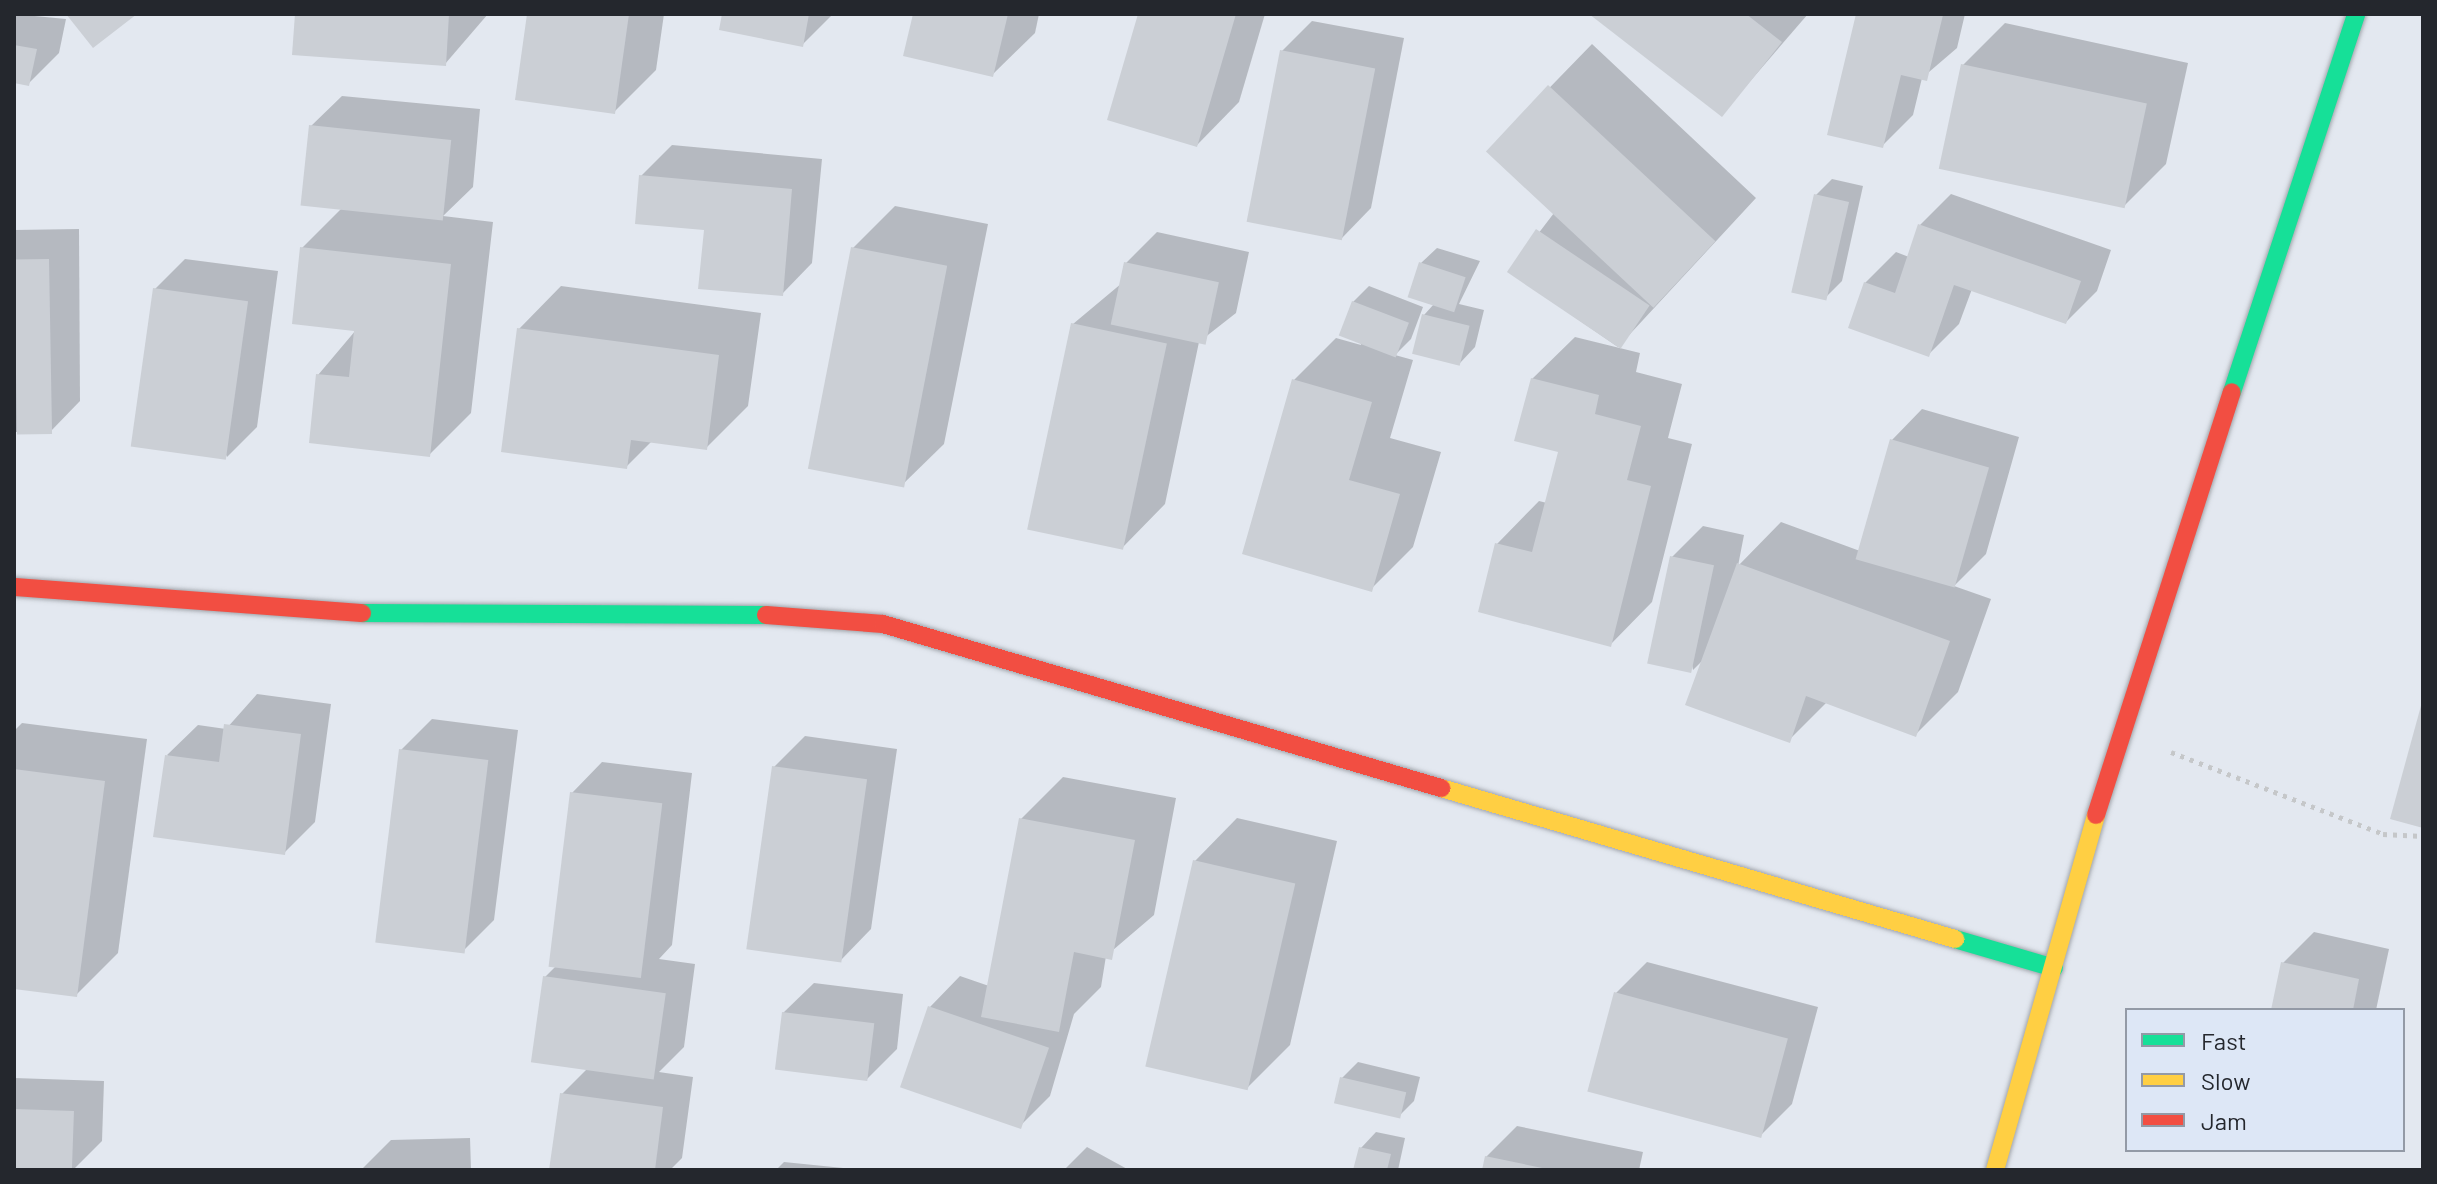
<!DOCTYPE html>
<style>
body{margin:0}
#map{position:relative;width:2437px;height:1184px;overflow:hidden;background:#e3e8f0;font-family:Barlow,sans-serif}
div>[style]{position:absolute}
.shadow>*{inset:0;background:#0003}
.building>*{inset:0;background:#cbcfd5;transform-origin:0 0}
.path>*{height:5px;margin-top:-2.5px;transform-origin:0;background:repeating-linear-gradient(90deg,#c5c7c9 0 4px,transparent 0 10px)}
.roads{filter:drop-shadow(0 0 2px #a2a6ac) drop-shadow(0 0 2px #a2a6ac)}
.fast>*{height:18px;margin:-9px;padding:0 9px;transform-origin:9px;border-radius:9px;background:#16e098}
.slow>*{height:18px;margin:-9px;padding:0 9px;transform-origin:9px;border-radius:9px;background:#ffcf43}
.jam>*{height:18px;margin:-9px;padding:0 9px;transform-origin:9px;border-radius:9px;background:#f24e42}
span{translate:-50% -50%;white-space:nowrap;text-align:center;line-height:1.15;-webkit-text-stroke:7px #dde7f6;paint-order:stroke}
.frame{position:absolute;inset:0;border:16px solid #24272d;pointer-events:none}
.legend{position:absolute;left:2125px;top:1008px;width:280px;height:144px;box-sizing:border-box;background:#dde7f6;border:2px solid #939aa6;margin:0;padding:10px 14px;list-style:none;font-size:24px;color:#24272d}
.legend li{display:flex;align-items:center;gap:16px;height:40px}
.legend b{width:40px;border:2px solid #939aa6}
</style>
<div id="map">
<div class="shadow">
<div style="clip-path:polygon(14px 14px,66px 19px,59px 53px,28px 84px,14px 81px)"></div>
<div style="clip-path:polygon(297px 14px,488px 14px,445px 64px)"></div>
<div style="clip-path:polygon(529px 14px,664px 14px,656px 70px,614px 112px)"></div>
<div style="clip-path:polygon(724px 14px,833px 14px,802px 45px)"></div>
<div style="clip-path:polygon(915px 14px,1039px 14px,1035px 33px,992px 75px)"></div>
<div style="clip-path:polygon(1139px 14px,1265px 14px,1239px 102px,1197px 145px)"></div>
<div style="clip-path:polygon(1593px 14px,1808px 14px,1721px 115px)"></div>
<div style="clip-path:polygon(1858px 14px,1965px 14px,1957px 48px,1922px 78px,1913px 115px,1882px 146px,1830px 134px)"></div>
<div style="clip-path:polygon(1312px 21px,1404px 38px,1371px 208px,1341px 239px,1282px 51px)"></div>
<div style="clip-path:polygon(2005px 23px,2188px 63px,2166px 164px,2124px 206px,1963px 65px)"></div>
<div style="clip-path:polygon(1592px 44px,1756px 198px,1618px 347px,1509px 272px,1554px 213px,1488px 151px)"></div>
<div style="clip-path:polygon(342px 96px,480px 109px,473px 187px,443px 216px,493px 222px,471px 413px,429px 455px,318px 375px,356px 330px,302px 248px,342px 208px,311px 126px)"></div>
<div style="clip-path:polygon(672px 145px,822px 159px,812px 263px,782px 294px,641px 176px)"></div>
<div style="clip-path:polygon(1832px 179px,1863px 186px,1842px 281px,1826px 297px,1816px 195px)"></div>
<div style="clip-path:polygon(1951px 194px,2111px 250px,2097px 291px,2066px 322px,1972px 289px,1959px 324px,1929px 354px,1865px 283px,1896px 252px,1909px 257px,1920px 225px)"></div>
<div style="clip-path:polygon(895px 206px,988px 224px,944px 444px,901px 486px,853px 248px)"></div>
<div style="clip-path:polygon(79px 229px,80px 401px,50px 432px,14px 432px,14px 230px)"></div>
<div style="clip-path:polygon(1157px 232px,1249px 252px,1236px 313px,1199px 342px,1165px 504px,1123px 547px,1073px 324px,1122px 283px,1126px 263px)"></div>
<div style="clip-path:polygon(1437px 248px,1480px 261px,1459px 304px,1484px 310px,1475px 347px,1460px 363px,1424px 315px,1434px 304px,1421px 263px)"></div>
<div style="clip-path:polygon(185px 259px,278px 271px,257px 427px,227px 457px,155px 289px)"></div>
<div style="clip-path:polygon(561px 286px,761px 313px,748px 406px,706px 448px,652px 441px,626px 467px,519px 329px)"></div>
<div style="clip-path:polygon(1369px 286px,1423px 307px,1411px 339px,1395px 355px,1413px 360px,1390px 438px,1441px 452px,1413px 547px,1371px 589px,1294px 380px,1336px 338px,1361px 345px,1353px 302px)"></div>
<div style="clip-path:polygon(1575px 337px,1640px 353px,1636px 372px,1682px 384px,1668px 438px,1692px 444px,1652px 602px,1610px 645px,1497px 544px,1539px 501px,1547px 503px,1560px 451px,1532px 379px)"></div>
<div style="clip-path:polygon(1922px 409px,2019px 437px,1986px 554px,1954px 586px,1991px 599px,1958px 692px,1916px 734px,1827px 702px,1789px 740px,1705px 658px,1693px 670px,1672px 557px,1703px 526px,1744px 535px,1738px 566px,1781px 522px,1860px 551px,1892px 440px)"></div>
<div style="clip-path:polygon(257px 694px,331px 704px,315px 822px,284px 853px,167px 755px,198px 725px,226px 729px)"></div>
<div style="clip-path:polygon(432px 719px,518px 730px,494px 920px,463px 951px,401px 750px)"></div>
<div style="clip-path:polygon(22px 723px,147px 739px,118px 953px,76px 995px,14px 987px,14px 731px)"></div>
<div style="clip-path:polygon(805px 736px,897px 749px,871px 929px,841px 960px,774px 767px)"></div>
<div style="clip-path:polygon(602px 762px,692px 773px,672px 945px,659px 959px,695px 964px,684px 1047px,659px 1072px,693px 1077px,682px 1158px,670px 1170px,551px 1170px,562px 1094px,588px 1068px,545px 977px,556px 966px,572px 793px)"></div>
<div style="clip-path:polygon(1063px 777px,1176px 798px,1154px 915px,1106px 956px,1101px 987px,1074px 1014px,1050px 1096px,1020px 1126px,930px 1007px,960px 976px,989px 986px,1021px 819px)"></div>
<div style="clip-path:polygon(1237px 818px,1337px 841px,1290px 1045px,1248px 1087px,1195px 861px)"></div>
<div style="clip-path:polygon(2314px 932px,2389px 949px,2376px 1010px,2273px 1010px,2283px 963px)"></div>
<div style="clip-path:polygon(1647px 962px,1818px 1007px,1792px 1104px,1761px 1135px,1616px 993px)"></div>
<div style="clip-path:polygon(814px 983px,903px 994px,897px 1049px,866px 1080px,783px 1013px)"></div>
<div style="clip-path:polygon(1358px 1062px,1420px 1077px,1414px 1101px,1398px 1117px,1342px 1078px)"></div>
<div style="clip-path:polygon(14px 1078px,104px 1081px,102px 1141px,73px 1170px,14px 1170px)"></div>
<div style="clip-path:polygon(1517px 1126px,1643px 1152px,1639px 1170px,1484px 1170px,1486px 1157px)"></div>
<div style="clip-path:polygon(1376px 1132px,1405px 1138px,1398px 1170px,1356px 1170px,1361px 1148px)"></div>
<div style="clip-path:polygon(470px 1138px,471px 1170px,361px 1170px,391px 1140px)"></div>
<div style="clip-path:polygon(1087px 1147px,1129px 1170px,1064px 1170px)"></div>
<div style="clip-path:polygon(784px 1162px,863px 1170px,776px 1170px)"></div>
</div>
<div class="building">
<div style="clip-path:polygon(66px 14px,137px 14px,93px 48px)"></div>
<div style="clip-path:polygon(295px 14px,449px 14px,446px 66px,292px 55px)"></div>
<div style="clip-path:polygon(527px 14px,629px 14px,615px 114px,515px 100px)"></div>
<div style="clip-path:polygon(722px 14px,809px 14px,803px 47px,719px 30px)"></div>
<div style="clip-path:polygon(913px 14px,1008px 14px,993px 77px,903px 56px)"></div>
<div style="clip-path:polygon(1138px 14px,1236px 14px,1197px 147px,1107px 120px)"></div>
<div style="clip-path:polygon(1589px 14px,1746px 14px,1782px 42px,1722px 117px)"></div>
<div style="clip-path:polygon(1856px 14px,1943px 15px,1927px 81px,1901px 75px,1883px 148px,1827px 135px)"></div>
<div style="clip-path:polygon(14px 45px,37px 49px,29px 86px,14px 83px)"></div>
<div style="left:1280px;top:50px;width:97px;height:175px;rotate:11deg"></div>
<div style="left:1961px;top:64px;width:190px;height:107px;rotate:12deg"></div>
<div style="left:1548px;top:85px;width:229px;height:91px;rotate:43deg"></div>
<div style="left:309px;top:125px;width:143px;height:81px;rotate:6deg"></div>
<div style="clip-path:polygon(639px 175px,792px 189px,783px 296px,698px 289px,704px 230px,635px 224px)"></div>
<div style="left:1814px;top:194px;width:36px;height:101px;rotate:13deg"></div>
<div style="clip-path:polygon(1918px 224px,2081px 281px,2066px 324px,1954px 285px,1929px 357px,1848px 328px,1864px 282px,1895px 293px)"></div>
<div style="left:1536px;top:229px;width:137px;height:52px;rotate:34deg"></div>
<div style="clip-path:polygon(300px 247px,451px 264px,430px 457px,309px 443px,316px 374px,349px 377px,354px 331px,292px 324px)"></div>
<div style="left:851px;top:247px;width:98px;height:226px;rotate:11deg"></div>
<div style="left:49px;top:259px;width:175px;height:35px;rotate:89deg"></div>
<div style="left:1124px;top:262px;width:97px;height:64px;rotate:12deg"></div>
<div style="left:1419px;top:262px;width:49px;height:37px;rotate:18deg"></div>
<div style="left:153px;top:288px;width:96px;height:160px;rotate:8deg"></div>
<div style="left:1352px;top:301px;width:61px;height:37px;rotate:21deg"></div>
<div style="left:1422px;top:314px;width:49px;height:41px;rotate:14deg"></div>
<div style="left:1071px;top:323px;width:98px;height:211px;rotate:12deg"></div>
<div style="clip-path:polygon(517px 328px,719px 355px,707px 450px,631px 440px,627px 469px,501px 452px)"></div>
<div style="clip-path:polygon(1531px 378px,1599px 395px,1595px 414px,1641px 426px,1627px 480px,1651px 486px,1611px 647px,1478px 612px,1495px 543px,1532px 552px,1558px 452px,1514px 441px)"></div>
<div style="clip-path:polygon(1292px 379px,1372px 402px,1349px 480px,1400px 494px,1372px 592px,1242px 554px)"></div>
<div style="left:1890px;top:439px;width:103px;height:125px;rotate:16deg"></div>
<div style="left:1670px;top:556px;width:45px;height:110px;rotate:12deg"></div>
<div style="clip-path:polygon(1737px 563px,1950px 641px,1916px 737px,1806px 696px,1790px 743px,1685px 705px)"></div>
<div style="clip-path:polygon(2422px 702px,2423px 702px,2423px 828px,2390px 819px)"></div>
<div style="clip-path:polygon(224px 724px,301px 734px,285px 855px,153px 837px,165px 755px,219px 762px)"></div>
<div style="left:399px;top:749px;width:90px;height:195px;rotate:7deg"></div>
<div style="left:772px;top:766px;width:96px;height:185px;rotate:8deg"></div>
<div style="clip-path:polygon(14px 769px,105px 781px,77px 997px,14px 989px)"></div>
<div style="left:570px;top:792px;width:93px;height:176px;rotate:7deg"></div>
<div style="clip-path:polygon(1019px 818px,1135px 840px,1112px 960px,1074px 952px,1059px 1032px,981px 1017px)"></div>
<div style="left:1193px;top:860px;width:105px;height:212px;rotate:13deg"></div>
<div style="clip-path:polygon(2281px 962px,2359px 979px,2353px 1010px,2271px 1010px)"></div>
<div style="left:543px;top:976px;width:124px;height:87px;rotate:8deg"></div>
<div style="left:1614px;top:992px;width:180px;height:103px;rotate:15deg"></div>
<div style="left:928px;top:1006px;width:128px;height:86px;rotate:19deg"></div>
<div style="left:782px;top:1012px;width:93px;height:58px;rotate:7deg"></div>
<div style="left:1340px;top:1077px;width:68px;height:27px;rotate:13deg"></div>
<div style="clip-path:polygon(560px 1093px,663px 1107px,655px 1170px,549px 1170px)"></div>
<div style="left:14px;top:1109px;width:60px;height:61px;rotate:2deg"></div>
<div style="clip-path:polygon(1359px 1147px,1391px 1154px,1387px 1170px,1353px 1170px)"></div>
<div style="clip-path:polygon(1485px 1156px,1547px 1169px,1547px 1170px,1482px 1170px)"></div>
</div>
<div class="path">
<div style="left:2171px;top:752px;width:227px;rotate:21.1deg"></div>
<div style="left:2383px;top:834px;width:40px;rotate:2.9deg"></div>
</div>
<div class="roads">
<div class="fast">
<div style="left:2232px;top:392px;width:398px;rotate:-71.8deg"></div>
<div style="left:362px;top:613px;width:404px;rotate:0.3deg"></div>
<div style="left:1955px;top:939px;width:103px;rotate:16.3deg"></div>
</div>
<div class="slow">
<div style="left:1441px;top:788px;width:536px;rotate:16.37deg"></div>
<div style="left:1995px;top:1170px;width:369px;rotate:-74.1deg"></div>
</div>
<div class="jam">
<div style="left:14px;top:587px;width:349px;rotate:4.3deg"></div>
<div style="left:766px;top:615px;width:117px;rotate:4.4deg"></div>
<div style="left:883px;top:624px;width:582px;rotate:16.38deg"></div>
<div style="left:2096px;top:815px;width:444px;rotate:-72.2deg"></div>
</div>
</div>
<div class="frame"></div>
<ul class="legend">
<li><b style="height:10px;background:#16e098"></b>Fast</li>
<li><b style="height:10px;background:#ffcf43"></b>Slow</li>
<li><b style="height:10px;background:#f24e42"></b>Jam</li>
</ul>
</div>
